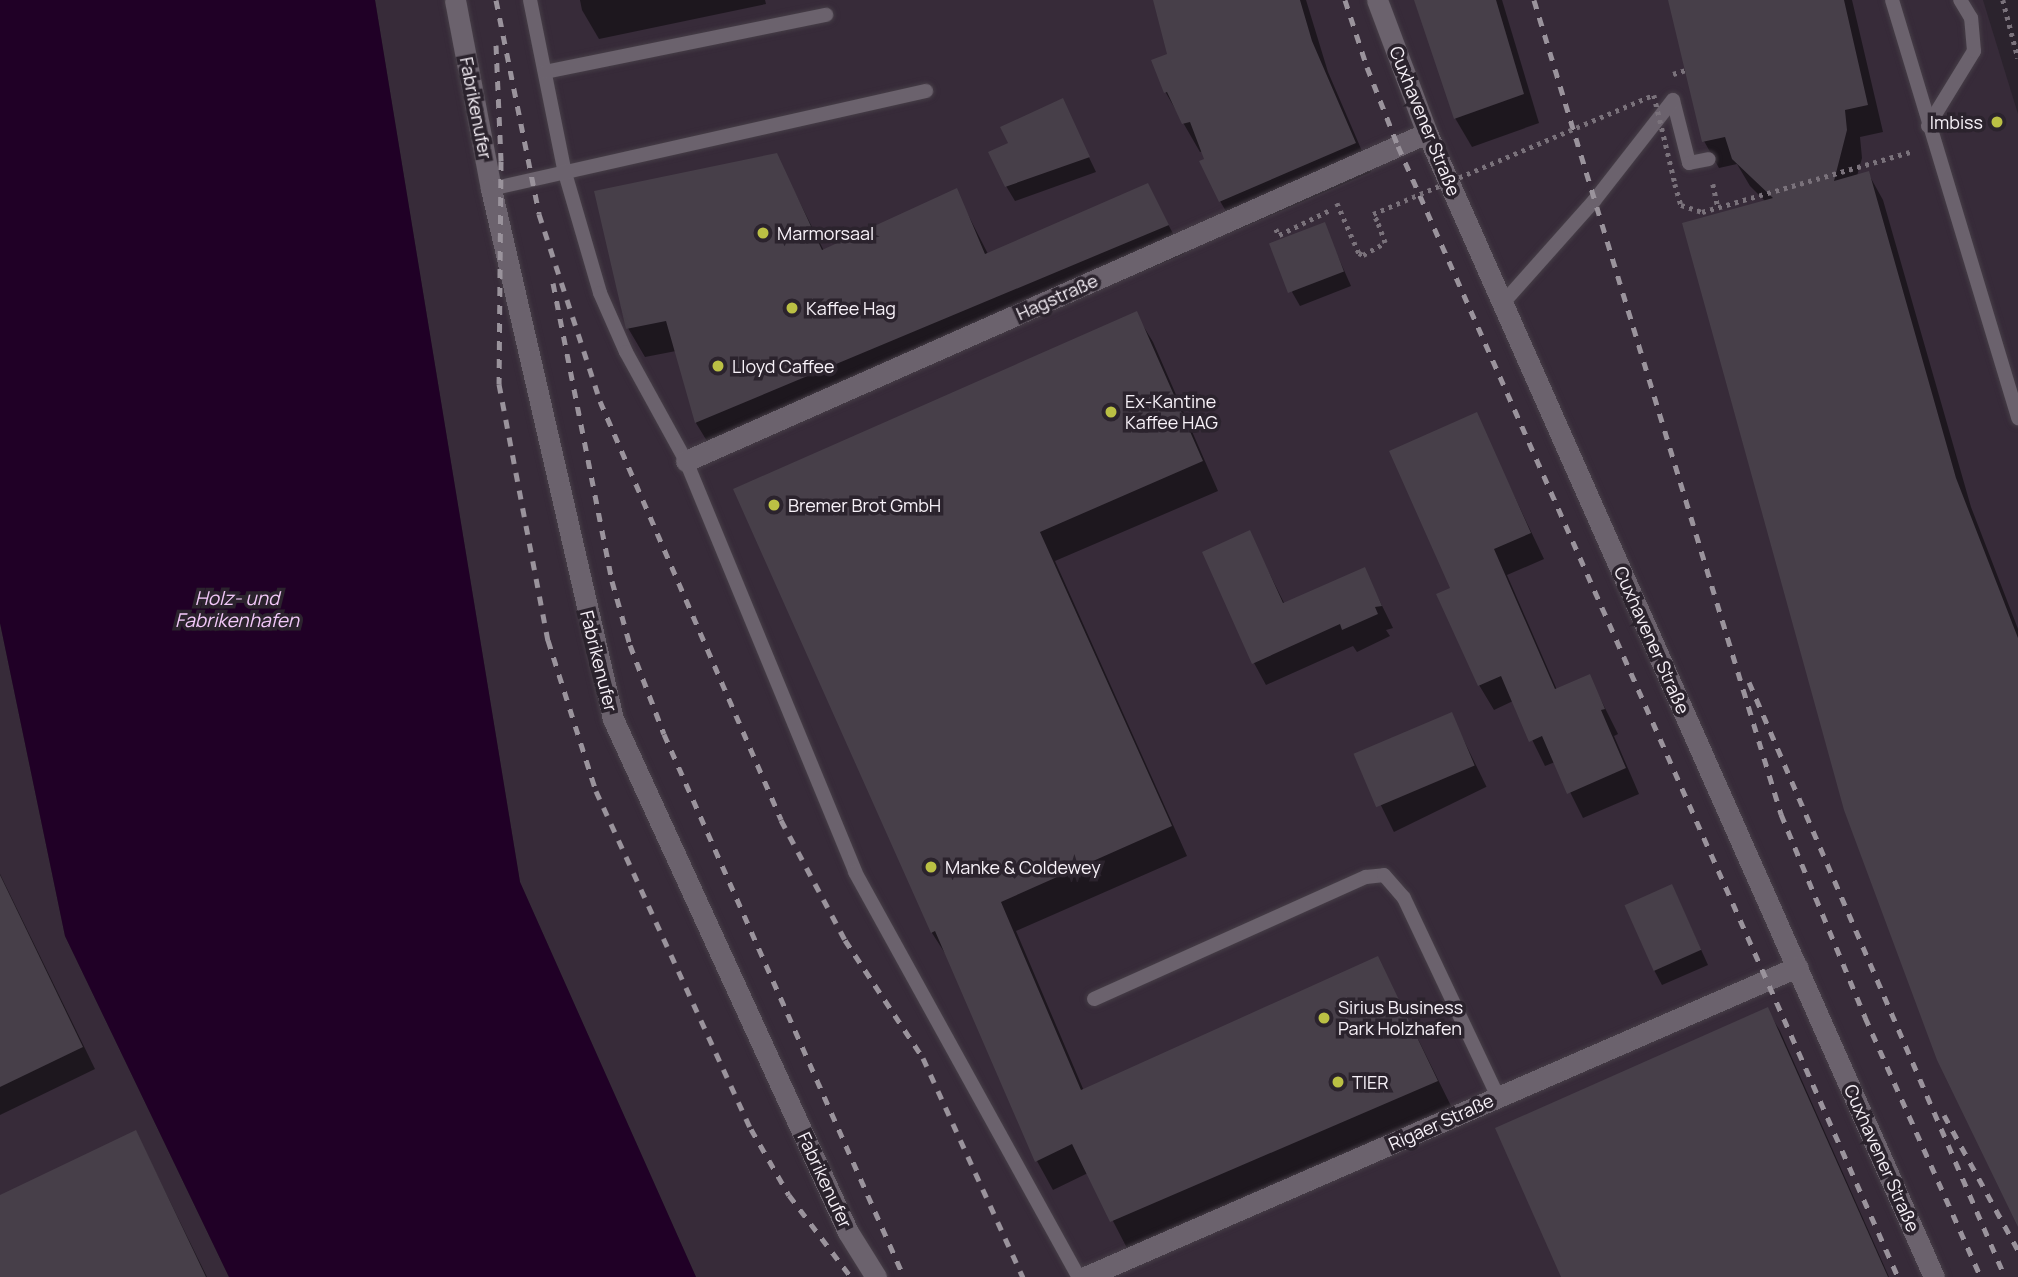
<!DOCTYPE html>
<meta charset="utf-8">
<style>
body{margin:0}
#map{position:relative;width:2018px;height:1277px;overflow:hidden;background:#2b232d;font-family:Manrope,sans-serif}
div>[style]{position:absolute}
.built>*{inset:0;background:#372b39}
.water>*{inset:0;background:#200026}
.shadow>*{inset:0;background:#0007;transform-origin:0 0}
.building>*{inset:0;background:#473f49;transform-origin:0 0}
.path>*{height:4.5px;margin-top:-2.25px;transform-origin:0;background:repeating-linear-gradient(90deg,#7a727b 0 3.5px,transparent 0 8.5px)}
.roads{filter:drop-shadow(0 0 2px #463e47) drop-shadow(0 0 2px #463e47)}
.service>*{height:14px;margin:-7px;padding:0 7px;transform-origin:7px;border-radius:7px;background:#6b626d}
.minor>*{height:21px;margin:-10.5px;padding:0 10.5px;transform-origin:10.5px;border-radius:10.5px;background:#6b626d}
.rail>*{height:5px;margin-top:-2.5px;transform-origin:0;background:repeating-linear-gradient(90deg,#9a939c 0 9px,transparent 0 18px)}
.path-bridge>*{height:4.5px;margin-top:-2.25px;transform-origin:0;background:repeating-linear-gradient(90deg,#7a727b 0 3.5px,transparent 0 8.5px)}
.dots>*{width:19px;height:19px;translate:-50% -50%;box-sizing:border-box;border:4px solid #2b232d;border-radius:50%}
span{translate:-50% -50%;white-space:nowrap;text-align:center;line-height:1.15;-webkit-text-stroke:7px #2b232d;paint-order:stroke}
.street-label{font-size:18px;color:#f7f1f8}
.poi-label{font-size:18px;color:#f7f1f8}
.right{translate:-100% -50%;text-align:right}
.left{translate:0 -50%;text-align:left}
.water-label{font-size:19px;color:#f2c8f9;font-style:italic}
</style>
<div id="map">
<div class="built">
<div style="clip-path:polygon(375px 0,1983px 0,2018px 114px,2018px 1277px,696px 1277px,520px 882px)"></div>
<div style="clip-path:polygon(0 623px,65px 936px,229px 1277px,0 1277px)"></div>
</div>
<div class="water">
<div style="clip-path:polygon(0 0,375px 0,520px 882px,696px 1277px,229px 1277px,65px 936px,0 623px)"></div>
</div>
<div class="shadow">
<div style="clip-path:polygon(580px 0,765px 0,766px 4px,599px 39px,582px 10px)"></div>
<div style="clip-path:polygon(1154px 0,1306px 0,1328px 72px,1371px 172px,1237px 230px,1220px 201px,1203px 151px,1200px 152px,1166px 93px,1154px 61px,1169px 55px)"></div>
<div style="clip-path:polygon(1415px 0,1502px 0,1539px 123px,1472px 147px,1455px 118px)"></div>
<div style="clip-path:polygon(1669px 0,1852px 0,1883px 132px,1860px 137px,1862px 158px,1857px 176px,1868px 173px,1883px 200px,1971px 507px,2018px 629px,2018px 1224px,1766px 202px,1750px 186px,1737px 164px,1719px 168px,1704px 141px)"></div>
<div style="clip-path:polygon(1062px 101px,1096px 172px,1015px 201px,1006px 186px,1010px 143px)"></div>
<div style="clip-path:polygon(776px 155px,824px 251px,956px 191px,988px 254px,1147px 185px,1184px 254px,713px 451px,696px 423px,676px 351px,645px 357px,628px 328px)"></div>
<div style="clip-path:polygon(1324px 225px,1351px 286px,1300px 306px,1292px 292px)"></div>
<div style="clip-path:polygon(1136px 314px,1153px 342px,1218px 491px,1055px 561px,1187px 856px,1016px 931px,1084px 1091px,1378px 958px,1453px 1110px,1128px 1250px,1088px 1173px,1053px 1190px,1037px 1161px,950px 961px,932px 933px,735px 489px)"></div>
<div style="clip-path:polygon(1476px 415px,1544px 559px,1507px 575px,1557px 690px,1589px 676px,1618px 734px,1614px 736px,1639px 794px,1583px 818px,1555px 762px,1545px 766px,1513px 701px,1494px 710px,1479px 685px,1452px 588px)"></div>
<div style="clip-path:polygon(1249px 532px,1285px 605px,1364px 569px,1393px 628px,1386px 630px,1390px 636px,1357px 652px,1353px 646px,1266px 685px,1254px 663px)"></div>
<div style="left:1451px;top:714px;width:81px;height:103px;rotate:64deg"></div>
<div style="clip-path:polygon(0 874px,95px 1069px,0 1115px)"></div>
<div style="clip-path:polygon(1672px 886px,1708px 965px,1662px 985px,1654px 970px)"></div>
<div style="clip-path:polygon(1767px 1009px,1780px 1031px,1889px 1277px,1563px 1277px)"></div>
<div style="clip-path:polygon(136px 1132px,207px 1277px,0 1277px,0 1197px)"></div>
</div>
<div class="building">
<div style="clip-path:polygon(1153px 0,1300px 0,1312px 41px,1356px 143px,1219px 202px,1199px 161px,1204px 159px,1190px 122px,1182px 124px,1167px 92px,1164px 93px,1151px 60px,1167px 54px)"></div>
<div style="clip-path:polygon(1414px 0,1496px 0,1524px 94px,1454px 119px)"></div>
<div style="clip-path:polygon(1668px 0,1844px 0,1868px 105px,1845px 110px,1847px 130px,1834px 181px,1869px 171px,1956px 478px,2018px 638px,2018px 1227px,1937px 1060px,1844px 810px,1682px 223px,1773px 198px,1732px 159px,1725px 137px,1702px 142px)"></div>
<div style="clip-path:polygon(1063px 98px,1090px 157px,1005px 187px,988px 152px,1008px 143px,1000px 127px)"></div>
<div style="clip-path:polygon(777px 153px,822px 250px,957px 188px,985px 254px,1148px 183px,1169px 225px,695px 423px,666px 321px,626px 329px,625px 325px,594px 191px)"></div>
<div style="left:1325px;top:222px;width:53px;height:60px;rotate:69deg"></div>
<div style="clip-path:polygon(1137px 311px,1203px 461px,1040px 532px,1172px 826px,1001px 902px,1081px 1090px,1378px 956px,1438px 1081px,1110px 1222px,1072px 1144px,1035px 1162px,935px 931px,931px 933px,733px 489px)"></div>
<div style="clip-path:polygon(1477px 412px,1531px 533px,1494px 549px,1555px 689px,1590px 674px,1605px 709px,1601px 710px,1626px 768px,1567px 794px,1542px 736px,1529px 742px,1501px 676px,1478px 686px,1436px 594px,1450px 588px,1389px 451px)"></div>
<div style="clip-path:polygon(1250px 530px,1283px 603px,1365px 567px,1382px 606px,1375px 607px,1378px 614px,1342px 630px,1340px 624px,1252px 664px,1202px 552px)"></div>
<div style="left:1452px;top:712px;width:58px;height:107px;rotate:67deg"></div>
<div style="clip-path:polygon(0 875px,83px 1047px,0 1087px)"></div>
<div style="left:1672px;top:884px;width:72px;height:52px;rotate:66deg"></div>
<div style="clip-path:polygon(1768px 1007px,1888px 1277px,1561px 1277px,1495px 1128px)"></div>
<div style="clip-path:polygon(136px 1130px,206px 1277px,0 1277px,0 1195px)"></div>
</div>
<div class="path">
<div style="left:2003px;top:0;width:60px;rotate:75.5deg"></div>
<div style="left:1673px;top:74px;width:14px;rotate:-17deg"></div>
<div style="left:1675px;top:184px;width:22px;rotate:74deg"></div>
<div style="left:1681px;top:205px;width:22px;rotate:18deg"></div>
<div style="left:1702px;top:212px;width:220px;rotate:-16.1deg"></div>
<div style="left:1713px;top:184px;width:25px;rotate:78deg"></div>
<div style="left:1337px;top:203px;width:55px;rotate:66.3deg"></div>
<div style="left:1359px;top:253px;width:4px;rotate:27deg"></div>
<div style="left:1363px;top:255px;width:25px;rotate:-29deg"></div>
<div style="left:1385px;top:243px;width:23px;rotate:-110deg"></div>
<div style="left:1276px;top:229px;width:7px;rotate:63deg"></div>
<div style="left:1279px;top:235px;width:55px;rotate:-26.1deg"></div>
</div>
<div class="roads">
<div class="service">
<div style="left:530px;top:0;width:177px;rotate:78.6deg"></div>
<div style="left:565px;top:173px;width:125px;rotate:73.7deg"></div>
<div style="left:600px;top:293px;width:64px;rotate:66.2deg"></div>
<div style="left:626px;top:352px;width:124px;rotate:61.2deg"></div>
<div style="left:686px;top:461px;width:444px;rotate:67.6deg"></div>
<div style="left:855px;top:872px;width:463px;rotate:61.1deg"></div>
<div style="left:1892px;top:0;width:437px;rotate:73.2deg"></div>
<div style="left:545px;top:72px;width:287px;rotate:-11.5deg"></div>
<div style="left:1673px;top:100px;width:65px;rotate:75.7deg"></div>
<div style="left:1689px;top:163px;width:20px;rotate:-11deg"></div>
<div style="left:1928px;top:126px;width:88px;rotate:-58.5deg"></div>
<div style="left:1974px;top:51px;width:33px;rotate:-95deg"></div>
<div style="left:1971px;top:18px;width:21px;rotate:-121deg"></div>
<div style="left:491px;top:189px;width:446px;rotate:-12.7deg"></div>
<div style="left:1503px;top:303px;width:137px;rotate:-48.3deg"></div>
<div style="left:1594px;top:201px;width:128px;rotate:-52deg"></div>
<div style="left:1094px;top:999px;width:298px;rotate:-24.2deg"></div>
<div style="left:1366px;top:877px;width:18px;rotate:-6deg"></div>
<div style="left:1384px;top:875px;width:30px;rotate:49deg"></div>
<div style="left:1404px;top:898px;width:220px;rotate:64.7deg"></div>
</div>
<div class="minor">
<div style="left:455px;top:0;width:192px;rotate:79.2deg"></div>
<div style="left:491px;top:189px;width:544px;rotate:77.04deg"></div>
<div style="left:613px;top:719px;width:564px;rotate:65.39deg"></div>
<div style="left:848px;top:1232px;width:53px;rotate:58.1deg"></div>
<div style="left:1377px;top:0;width:142px;rotate:69.4deg"></div>
<div style="left:1427px;top:133px;width:1251px;rotate:66.1deg"></div>
<div style="left:686px;top:461px;width:810px;rotate:-23.88deg"></div>
<div style="left:1085px;top:1277px;width:777px;rotate:-23.53deg"></div>
</div>
</div>
<div class="rail">
<div style="left:496px;top:0;width:218px;rotate:78.6deg"></div>
<div style="left:539px;top:214px;width:197px;rotate:71.9deg"></div>
<div style="left:600px;top:401px;width:456px;rotate:66.6deg"></div>
<div style="left:781px;top:820px;width:136px;rotate:61.9deg"></div>
<div style="left:845px;top:940px;width:141px;rotate:56.5deg"></div>
<div style="left:923px;top:1058px;width:241px;rotate:65.5deg"></div>
<div style="left:1345px;top:0;width:71px;rotate:71.8deg"></div>
<div style="left:1367px;top:67px;width:85px;rotate:68.6deg"></div>
<div style="left:1398px;top:146px;width:1237px;rotate:66.15deg"></div>
<div style="left:1534px;top:0;width:851px;rotate:73.12deg"></div>
<div style="left:1781px;top:814px;width:220px;rotate:67.5deg"></div>
<div style="left:1865px;top:1017px;width:285px;rotate:66deg"></div>
<div style="left:496px;top:45px;width:116px;rotate:87.5deg"></div>
<div style="left:501px;top:161px;width:223px;rotate:90.5deg"></div>
<div style="left:499px;top:384px;width:261px;rotate:79.2deg"></div>
<div style="left:548px;top:640px;width:158px;rotate:72.4deg"></div>
<div style="left:596px;top:791px;width:372px;rotate:65.4deg"></div>
<div style="left:751px;top:1129px;width:76px;rotate:60.1deg"></div>
<div style="left:789px;top:1195px;width:103px;rotate:52.9deg"></div>
<div style="left:553px;top:283px;width:304px;rotate:78.8deg"></div>
<div style="left:612px;top:581px;width:66px;rotate:74.3deg"></div>
<div style="left:630px;top:645px;width:95px;rotate:69.1deg"></div>
<div style="left:664px;top:734px;width:594px;rotate:66.16deg"></div>
<div style="left:1749px;top:682px;width:648px;rotate:66.72deg"></div>
<div style="left:1944px;top:1115px;width:154px;rotate:61.3deg"></div>
</div>
<div class="path-bridge">
<div style="left:1377px;top:221px;width:8px;rotate:-120deg"></div>
<div style="left:1373px;top:214px;width:305px;rotate:-23deg"></div>
<div style="left:1654px;top:95px;width:90px;rotate:76.6deg"></div>
</div>
<div class="dots">
<div style="left:1997px;top:122px;background:#bbc044"></div>
<div style="left:763px;top:233px;background:#bbc044"></div>
<div style="left:792px;top:308px;background:#bbc044"></div>
<div style="left:718px;top:366px;background:#bbc044"></div>
<div style="left:1111px;top:412px;background:#bbc044"></div>
<div style="left:774px;top:505px;background:#bbc044"></div>
<div style="left:931px;top:867px;background:#bbc044"></div>
<div style="left:1324px;top:1018px;background:#bbc044"></div>
<div style="left:1338px;top:1082px;background:#bbc044"></div>
</div>
<div class="street-label">
<span style="left:476px;top:108px;rotate:79deg">Fabrikenufer</span>
<span style="left:1425px;top:121px;rotate:68deg">Cuxhavener Straße</span>
<span style="left:1057px;top:297px;rotate:-24deg">Hagstraße</span>
<span style="left:1652px;top:640px;rotate:66deg">Cuxhavener Straße</span>
<span style="left:599px;top:661px;rotate:76deg">Fabrikenufer</span>
<span style="left:1441px;top:1122px;rotate:-24deg">Rigaer Straße</span>
<span style="left:1882px;top:1158px;rotate:66deg">Cuxhavener Straße</span>
<span style="left:825px;top:1180px;rotate:65deg">Fabrikenufer</span>
</div>
<div class="poi-label">
<span class="right" style="left:1983px;top:122px">Imbiss</span>
<span class="left" style="left:777px;top:233px">Marmorsaal</span>
<span class="left" style="left:806px;top:308px">Kaffee Hag</span>
<span class="left" style="left:732px;top:366px">Lloyd Caffee</span>
<span class="left" style="left:1125px;top:412px">Ex-Kantine<br>Kaffee HAG</span>
<span class="left" style="left:788px;top:505px">Bremer Brot GmbH</span>
<span class="left" style="left:945px;top:867px">Manke &amp; Coldewey</span>
<span class="left" style="left:1338px;top:1018px">Sirius Business<br>Park Holzhafen</span>
<span class="left" style="left:1352px;top:1082px">TIER</span>
</div>
<div class="water-label">
<span style="left:237px;top:610px">Holz- und<br>Fabrikenhafen</span>
</div>
</div>
